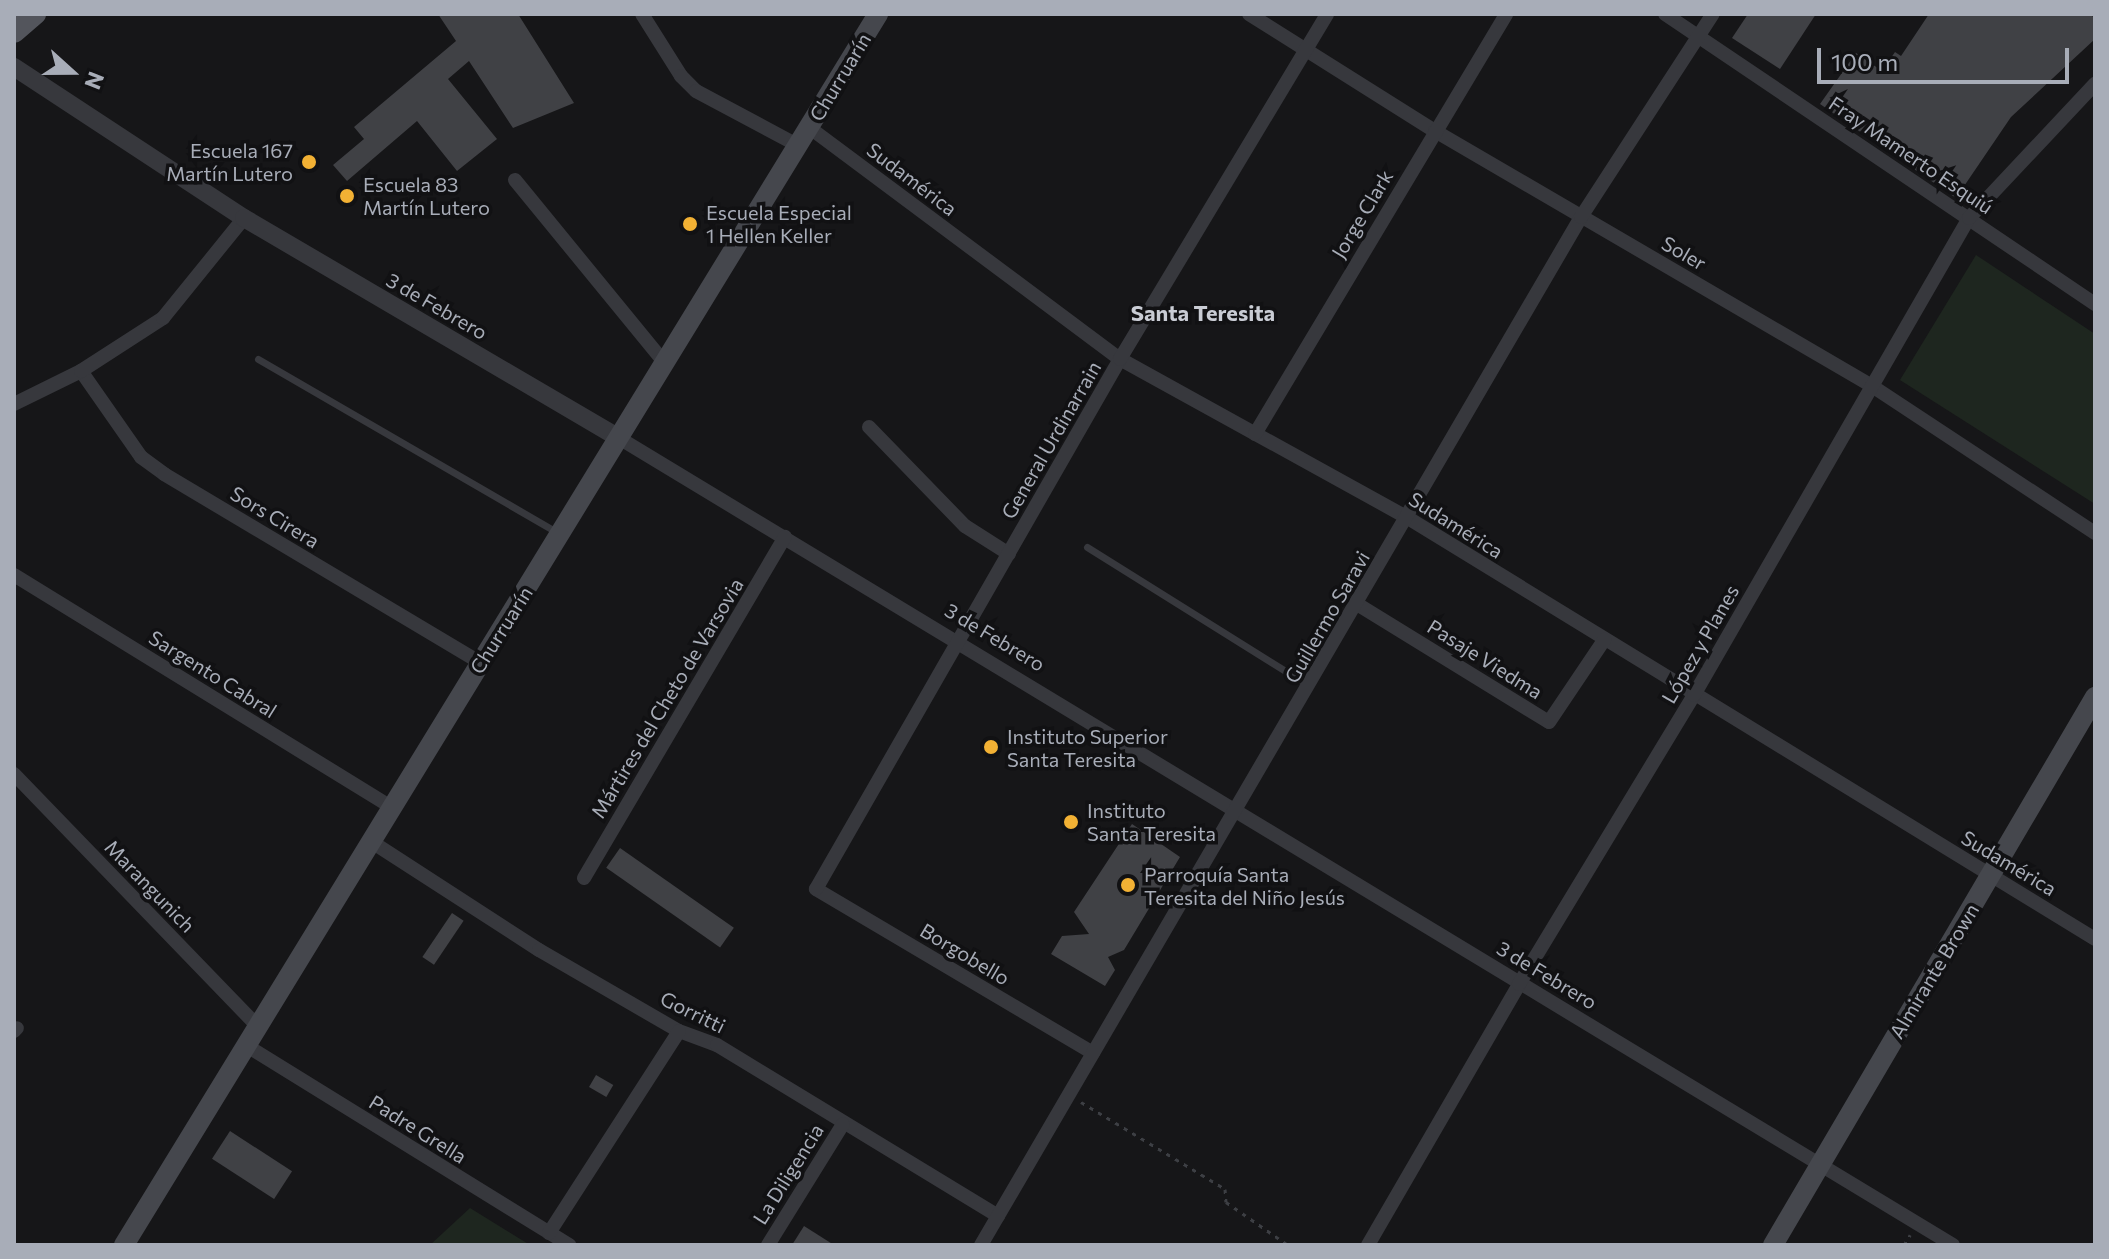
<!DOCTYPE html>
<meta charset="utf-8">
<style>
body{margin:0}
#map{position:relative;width:2109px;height:1259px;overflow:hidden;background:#161618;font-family:Commissioner,sans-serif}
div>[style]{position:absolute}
.green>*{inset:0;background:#1e261f}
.building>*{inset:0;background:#404145;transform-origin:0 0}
.path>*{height:3px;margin-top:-1.5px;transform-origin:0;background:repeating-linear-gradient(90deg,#3d3f44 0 4px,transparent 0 10px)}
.service>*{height:7px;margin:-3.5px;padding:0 3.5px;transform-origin:3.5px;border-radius:3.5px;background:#37383d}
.minor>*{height:14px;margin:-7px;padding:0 7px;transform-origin:7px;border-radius:7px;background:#37383d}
.tertiary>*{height:18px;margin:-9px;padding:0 9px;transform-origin:9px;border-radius:9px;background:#37383d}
.secondary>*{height:20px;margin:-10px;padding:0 10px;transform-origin:10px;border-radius:10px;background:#45474d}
.primary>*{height:22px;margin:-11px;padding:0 11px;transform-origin:11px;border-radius:11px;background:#53555c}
.dots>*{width:22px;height:22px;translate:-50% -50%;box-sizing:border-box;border:4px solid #111113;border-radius:50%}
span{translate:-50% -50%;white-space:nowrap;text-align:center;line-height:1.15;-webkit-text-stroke:7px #111113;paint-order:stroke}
.street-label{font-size:20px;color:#a8adb8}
.poi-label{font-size:20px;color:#a8adb8}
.right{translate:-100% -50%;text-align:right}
.left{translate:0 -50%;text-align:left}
.neighbourhood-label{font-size:22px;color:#c9ccd4;font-weight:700}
.frame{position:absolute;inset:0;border:16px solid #a8adb8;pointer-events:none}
.north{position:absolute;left:32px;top:32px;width:80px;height:80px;-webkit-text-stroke:6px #111113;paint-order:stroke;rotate:111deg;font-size:22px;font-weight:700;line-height:32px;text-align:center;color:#a8adb8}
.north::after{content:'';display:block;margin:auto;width:28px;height:36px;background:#a8adb8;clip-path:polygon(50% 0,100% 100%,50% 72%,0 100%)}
.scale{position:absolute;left:1817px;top:48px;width:252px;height:36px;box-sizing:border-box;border:4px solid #a8adb8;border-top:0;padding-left:10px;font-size:24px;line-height:28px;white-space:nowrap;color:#a8adb8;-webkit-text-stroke:6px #111113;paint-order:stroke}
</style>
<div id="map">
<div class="green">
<div style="clip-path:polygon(1976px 255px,2095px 334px,2095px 504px,1900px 380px)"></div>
<div style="clip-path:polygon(470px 1208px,530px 1245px,430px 1245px)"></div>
</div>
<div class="building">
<div style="clip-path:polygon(438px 14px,518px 14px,574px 103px,513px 128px,469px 61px,448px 79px,497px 139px,457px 171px,417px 121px,347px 181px,333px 165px,364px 139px,354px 127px,456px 41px)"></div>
<div style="clip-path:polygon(1748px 14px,1816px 14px,1780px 69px,1732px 38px)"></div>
<div style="clip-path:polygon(1929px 14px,2089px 14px,2095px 18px,2095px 39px,2011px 117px,1956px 198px,1820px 104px,1856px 53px,1882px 71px,1895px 52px,1901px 56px)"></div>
<div style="clip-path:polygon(1132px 824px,1180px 857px,1124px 950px,1108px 957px,1115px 970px,1105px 986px,1051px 954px,1062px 936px,1089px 934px,1074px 912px)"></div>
<div style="left:620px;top:848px;width:139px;height:24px;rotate:35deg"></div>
<div style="left:452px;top:913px;width:14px;height:53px;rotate:34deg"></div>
<div style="left:596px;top:1075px;width:20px;height:14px;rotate:30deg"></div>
<div style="left:230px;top:1131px;width:74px;height:33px;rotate:33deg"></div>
<div style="clip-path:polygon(804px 1226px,834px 1245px,792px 1245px)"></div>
</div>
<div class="path">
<div style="left:1081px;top:1102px;width:168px;rotate:31.1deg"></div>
<div style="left:1225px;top:1189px;width:13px;rotate:86deg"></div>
<div style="left:1226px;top:1202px;width:75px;rotate:34.7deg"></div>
<div style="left:1904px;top:1245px;width:12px;rotate:-59deg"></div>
</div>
<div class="service">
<div style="left:258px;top:359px;width:347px;rotate:30.1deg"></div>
<div style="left:1087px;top:547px;width:261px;rotate:32deg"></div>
</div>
<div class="minor">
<div style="left:642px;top:14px;width:73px;rotate:57.8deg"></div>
<div style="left:681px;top:76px;width:21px;rotate:45deg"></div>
<div style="left:696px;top:91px;width:117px;rotate:28.1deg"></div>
<div style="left:1249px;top:14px;width:220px;rotate:32.2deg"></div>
<div style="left:1435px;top:131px;width:506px;rotate:30.26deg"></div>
<div style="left:1872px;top:386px;width:267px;rotate:33.4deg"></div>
<div style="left:1665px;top:14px;width:519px;rotate:34deg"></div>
<div style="left:810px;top:128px;width:387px;rotate:36.7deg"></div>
<div style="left:1120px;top:359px;width:329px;rotate:28.9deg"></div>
<div style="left:1408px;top:518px;width:806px;rotate:31.5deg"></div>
<div style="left:515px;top:180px;width:237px;rotate:50.7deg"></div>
<div style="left:81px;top:371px;width:105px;rotate:55.1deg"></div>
<div style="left:141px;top:457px;width:29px;rotate:36deg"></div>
<div style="left:164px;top:474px;width:369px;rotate:30.8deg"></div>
<div style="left:14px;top:404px;width:75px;rotate:-26.2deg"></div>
<div style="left:81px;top:371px;width:98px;rotate:-32.9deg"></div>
<div style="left:163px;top:318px;width:129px;rotate:-51deg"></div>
<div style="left:869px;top:427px;width:138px;rotate:45.9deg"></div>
<div style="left:965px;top:526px;width:52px;rotate:32.5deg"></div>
<div style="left:1255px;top:434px;width:489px;rotate:-59.1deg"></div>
<div style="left:619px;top:438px;width:1559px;rotate:31.17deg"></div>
<div style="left:14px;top:575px;width:444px;rotate:31.6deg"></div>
<div style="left:1357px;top:604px;width:225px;rotate:31.6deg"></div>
<div style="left:1549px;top:722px;width:99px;rotate:-56.1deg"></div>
<div style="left:14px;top:774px;width:350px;rotate:46deg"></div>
<div style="left:372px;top:842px;width:199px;rotate:32.9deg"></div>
<div style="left:539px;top:950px;width:162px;rotate:30.1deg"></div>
<div style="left:679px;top:1031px;width:40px;rotate:20.2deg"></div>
<div style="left:717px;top:1045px;width:329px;rotate:31.3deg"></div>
<div style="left:584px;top:878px;width:396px;rotate:-59.5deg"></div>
<div style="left:14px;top:1031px;width:4px;rotate:-45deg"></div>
<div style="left:247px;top:1046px;width:379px;rotate:31.7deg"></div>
<div style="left:1093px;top:1053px;width:322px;rotate:-149.4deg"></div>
<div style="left:816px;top:889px;width:611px;rotate:-60.16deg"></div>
<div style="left:1120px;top:359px;width:402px;rotate:-59deg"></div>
<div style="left:549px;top:1233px;width:240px;rotate:-57.2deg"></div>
<div style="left:768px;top:1245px;width:142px;rotate:-58.2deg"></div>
<div style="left:981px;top:1245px;width:1190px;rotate:-59.73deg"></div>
<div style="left:1581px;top:217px;width:242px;rotate:-57deg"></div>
<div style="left:1368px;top:1245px;width:302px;rotate:-59.9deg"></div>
<div style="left:1519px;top:984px;width:338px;rotate:-58.8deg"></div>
<div style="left:1694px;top:695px;width:551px;rotate:-60.04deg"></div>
<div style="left:1969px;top:218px;width:184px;rotate:-46.8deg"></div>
</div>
<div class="tertiary">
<div style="left:14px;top:67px;width:275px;rotate:33.3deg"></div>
<div style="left:244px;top:218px;width:435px;rotate:30.4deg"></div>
</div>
<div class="secondary">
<div style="left:124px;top:1245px;width:1444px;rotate:-58.51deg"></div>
<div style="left:1773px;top:1245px;width:636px;rotate:-59.56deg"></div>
</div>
<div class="primary">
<div style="left:14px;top:32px;width:28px;rotate:-41deg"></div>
</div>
<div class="dots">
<div style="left:309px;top:162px;background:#f2b134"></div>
<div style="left:347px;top:196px;background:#f2b134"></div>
<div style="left:690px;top:224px;background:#f2b134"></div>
<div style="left:991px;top:747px;background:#f2b134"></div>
<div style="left:1071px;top:822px;background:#f2b134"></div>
<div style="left:1128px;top:885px;background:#f2b134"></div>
</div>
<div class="street-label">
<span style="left:840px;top:77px;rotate:-59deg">Churruarín</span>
<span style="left:1911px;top:155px;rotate:34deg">Fray Mamerto Esquiú</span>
<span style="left:912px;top:179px;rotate:37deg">Sudamérica</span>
<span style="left:1362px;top:214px;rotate:-59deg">Jorge Clark</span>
<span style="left:1684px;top:253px;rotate:30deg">Soler</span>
<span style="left:437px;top:306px;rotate:30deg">3 de Febrero</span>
<span style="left:1051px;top:440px;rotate:-60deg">General Urdinarrain</span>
<span style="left:275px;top:517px;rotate:31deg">Sors Cirera</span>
<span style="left:1456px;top:525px;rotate:32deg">Sudamérica</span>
<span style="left:1327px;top:617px;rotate:-60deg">Guillermo Saravi</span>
<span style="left:501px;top:630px;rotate:-58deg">Churruarín</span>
<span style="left:995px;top:637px;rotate:31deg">3 de Febrero</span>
<span style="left:1700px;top:644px;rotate:-60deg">López y Planes</span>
<span style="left:1485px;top:659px;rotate:32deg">Pasaje Viedma</span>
<span style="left:213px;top:674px;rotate:32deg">Sargento Cabral</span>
<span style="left:667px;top:698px;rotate:-59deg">Mártires del Cheto de Varsovia</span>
<span style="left:2009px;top:863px;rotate:31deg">Sudamérica</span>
<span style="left:150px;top:886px;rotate:46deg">Marangunich</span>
<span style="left:965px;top:954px;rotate:31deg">Borgobello</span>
<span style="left:1934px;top:971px;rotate:-59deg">Almirante Brown</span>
<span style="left:1547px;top:975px;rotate:31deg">3 de Febrero</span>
<span style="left:693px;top:1012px;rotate:26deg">Gorritti</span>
<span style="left:418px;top:1129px;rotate:32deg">Padre Grella</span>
<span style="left:788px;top:1174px;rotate:-58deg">La Diligencia</span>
</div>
<div class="poi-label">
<span class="right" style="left:293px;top:162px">Escuela 167<br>Martín Lutero</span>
<span class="left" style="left:363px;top:196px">Escuela 83<br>Martín Lutero</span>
<span class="left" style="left:706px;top:224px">Escuela Especial<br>1 Hellen Keller</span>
<span class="left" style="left:1007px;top:748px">Instituto Superior<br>Santa Teresita</span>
<span class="left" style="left:1087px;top:822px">Instituto<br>Santa Teresita</span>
<span class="left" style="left:1144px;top:886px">Parroquía Santa<br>Teresita del Niño Jesús</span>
</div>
<div class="neighbourhood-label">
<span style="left:1203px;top:313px">Santa Teresita</span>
</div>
<div class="frame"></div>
<div class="north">N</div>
<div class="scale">100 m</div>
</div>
